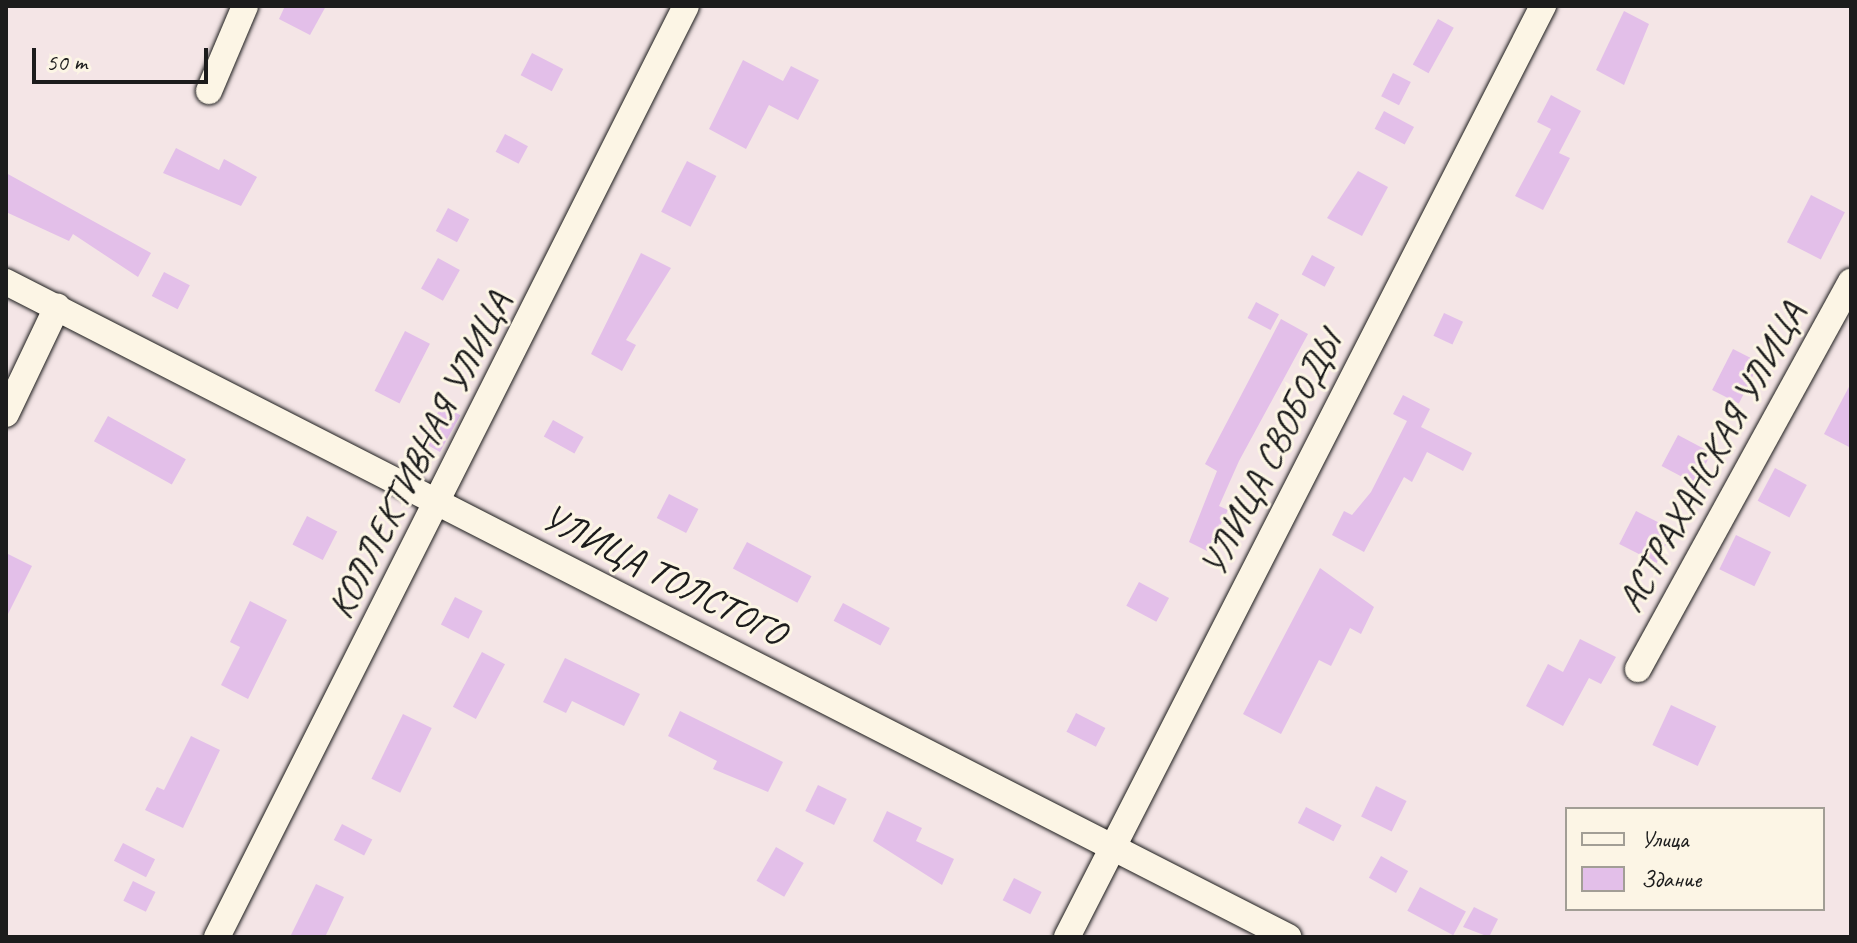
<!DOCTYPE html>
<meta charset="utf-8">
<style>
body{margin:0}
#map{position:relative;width:1857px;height:943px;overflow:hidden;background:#f4e5e6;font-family:Caveat,sans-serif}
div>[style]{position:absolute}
.building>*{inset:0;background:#e3bfe9;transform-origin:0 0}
.roads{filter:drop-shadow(0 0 2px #1c1c1c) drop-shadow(0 0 2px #1c1c1c)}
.street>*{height:26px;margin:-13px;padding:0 13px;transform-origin:13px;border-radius:13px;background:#fcf5e5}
span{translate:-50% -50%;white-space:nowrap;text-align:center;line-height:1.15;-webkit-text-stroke:6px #fcf5e5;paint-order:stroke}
.street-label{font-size:38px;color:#1c1c1c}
.frame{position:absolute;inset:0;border:8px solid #1c1c1c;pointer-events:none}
.legend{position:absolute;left:1565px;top:807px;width:260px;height:104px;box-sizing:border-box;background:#fcf5e5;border:2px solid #a29e95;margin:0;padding:10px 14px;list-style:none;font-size:24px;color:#1c1c1c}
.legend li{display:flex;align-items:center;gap:16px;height:40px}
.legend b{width:40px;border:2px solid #a29e95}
.scale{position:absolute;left:32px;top:48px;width:176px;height:36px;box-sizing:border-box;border:4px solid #1c1c1c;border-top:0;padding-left:10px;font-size:24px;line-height:28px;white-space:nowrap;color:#1c1c1c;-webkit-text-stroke:6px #fcf5e5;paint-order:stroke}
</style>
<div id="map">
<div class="building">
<div style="clip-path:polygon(285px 6px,326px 6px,310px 35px,279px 19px)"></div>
<div style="clip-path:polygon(1624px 11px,1649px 24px,1624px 85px,1596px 70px)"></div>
<div style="left:1438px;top:19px;width:18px;height:52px;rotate:29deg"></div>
<div style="left:532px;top:53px;width:35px;height:25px;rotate:27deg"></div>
<div style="clip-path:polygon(743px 60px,783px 81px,791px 66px,819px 80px,798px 120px,769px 105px,746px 149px,709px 129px)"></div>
<div style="left:1393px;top:73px;width:20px;height:26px;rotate:27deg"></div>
<div style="clip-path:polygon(1551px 95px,1581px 111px,1559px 153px,1570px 158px,1543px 210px,1515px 196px,1551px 129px,1537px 122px)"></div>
<div style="left:1384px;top:111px;width:34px;height:20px;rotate:28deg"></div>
<div style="left:505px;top:134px;width:26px;height:20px;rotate:28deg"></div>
<div style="clip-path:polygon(176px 148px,219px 170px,224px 159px,257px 177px,241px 206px,163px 173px)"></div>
<div style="left:687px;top:161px;width:33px;height:57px;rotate:27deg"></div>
<div style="clip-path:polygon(1358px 171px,1388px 187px,1362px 236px,1327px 218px)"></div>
<div style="clip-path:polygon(6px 173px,151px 253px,138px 277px,73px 234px,69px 241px,6px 212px)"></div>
<div style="left:1811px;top:195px;width:38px;height:53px;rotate:27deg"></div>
<div style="left:448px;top:208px;width:24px;height:26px;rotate:28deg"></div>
<div style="clip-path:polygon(641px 253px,671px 268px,626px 340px,636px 345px,622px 371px,591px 354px)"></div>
<div style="left:1312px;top:255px;width:26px;height:22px;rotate:28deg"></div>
<div style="left:438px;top:258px;width:25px;height:35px;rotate:29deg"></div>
<div style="left:164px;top:272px;width:29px;height:27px;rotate:27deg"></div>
<div style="left:1256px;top:302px;width:26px;height:18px;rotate:28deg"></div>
<div style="left:1444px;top:313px;width:21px;height:25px;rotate:25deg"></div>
<div style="clip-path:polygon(1281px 319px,1308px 334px,1239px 461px,1219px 506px,1228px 510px,1207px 551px,1189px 542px,1217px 471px,1205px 464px)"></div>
<div style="left:405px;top:331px;width:28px;height:67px;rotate:27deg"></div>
<div style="left:1733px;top:349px;width:30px;height:46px;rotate:27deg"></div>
<div style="clip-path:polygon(1851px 383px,1851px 448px,1824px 434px)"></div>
<div style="clip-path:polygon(1403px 395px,1430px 409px,1421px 427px,1472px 453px,1463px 471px,1427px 452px,1412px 482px,1404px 477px,1364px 552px,1332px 535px,1344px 511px,1352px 515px,1371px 492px,1407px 421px,1393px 414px)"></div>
<div style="left:442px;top:405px;width:21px;height:42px;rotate:29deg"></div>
<div style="left:108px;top:416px;width:89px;height:29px;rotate:29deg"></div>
<div style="left:553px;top:420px;width:35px;height:19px;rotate:29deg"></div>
<div style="left:1678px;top:435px;width:38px;height:35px;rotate:28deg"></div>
<div style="left:1775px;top:468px;width:36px;height:37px;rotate:28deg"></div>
<div style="left:669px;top:494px;width:33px;height:27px;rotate:27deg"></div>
<div style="left:1636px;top:511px;width:42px;height:37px;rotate:27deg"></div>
<div style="left:307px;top:516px;width:34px;height:32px;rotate:27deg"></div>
<div style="left:1736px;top:535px;width:39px;height:38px;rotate:26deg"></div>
<div style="left:747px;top:542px;width:73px;height:30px;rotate:28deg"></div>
<div style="clip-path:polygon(6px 553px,32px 566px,6px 618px)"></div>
<div style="clip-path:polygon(1320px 568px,1374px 607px,1361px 634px,1350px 628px,1331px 666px,1319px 660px,1281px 734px,1243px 714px)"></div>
<div style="left:1139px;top:582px;width:34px;height:27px;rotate:28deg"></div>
<div style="left:455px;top:597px;width:31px;height:31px;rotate:27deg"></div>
<div style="clip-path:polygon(250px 601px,287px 620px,248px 699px,221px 685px,240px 647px,230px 642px)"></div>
<div style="left:843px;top:603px;width:53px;height:20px;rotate:28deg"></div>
<div style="clip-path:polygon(1580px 639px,1616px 657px,1601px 684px,1589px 678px,1563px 726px,1526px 706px,1548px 664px,1563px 672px)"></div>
<div style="left:482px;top:652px;width:26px;height:62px;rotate:28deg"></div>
<div style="clip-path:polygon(565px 658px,640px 694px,624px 726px,572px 701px,566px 713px,543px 702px)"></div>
<div style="left:1671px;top:705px;width:50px;height:44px;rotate:25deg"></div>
<div style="clip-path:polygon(680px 711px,783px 762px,768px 792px,713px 769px,717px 761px,668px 736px)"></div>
<div style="left:1076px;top:713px;width:33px;height:21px;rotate:27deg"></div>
<div style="left:403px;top:714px;width:32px;height:72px;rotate:26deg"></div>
<div style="clip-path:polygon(191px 736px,220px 750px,183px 828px,145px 810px,157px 787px,164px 790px)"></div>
<div style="left:818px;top:785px;width:32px;height:29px;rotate:26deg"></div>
<div style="left:1376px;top:786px;width:34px;height:34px;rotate:26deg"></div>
<div style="left:1306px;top:807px;width:40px;height:18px;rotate:27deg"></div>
<div style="clip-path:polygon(887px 811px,922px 828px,916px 841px,954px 859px,942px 885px,873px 841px)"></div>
<div style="left:342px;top:824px;width:34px;height:18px;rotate:27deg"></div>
<div style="left:123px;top:843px;width:36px;height:20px;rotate:27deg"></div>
<div style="left:776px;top:847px;width:32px;height:39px;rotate:30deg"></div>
<div style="left:1381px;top:856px;width:31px;height:25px;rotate:29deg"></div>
<div style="left:1014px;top:878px;width:31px;height:25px;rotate:27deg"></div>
<div style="left:133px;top:881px;width:25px;height:22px;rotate:26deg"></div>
<div style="clip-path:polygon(316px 884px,344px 897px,325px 937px,290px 937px)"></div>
<div style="left:1420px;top:887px;width:52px;height:27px;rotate:28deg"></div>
<div style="clip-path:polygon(1474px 907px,1498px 919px,1489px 937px,1463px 927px)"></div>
</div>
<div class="roads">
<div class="street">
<div style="left:209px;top:91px;width:92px;rotate:-67deg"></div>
<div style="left:6px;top:282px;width:1440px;rotate:27.06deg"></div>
<div style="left:6px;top:414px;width:119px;rotate:-64.5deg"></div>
<div style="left:1638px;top:669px;width:442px;rotate:-61.2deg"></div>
<div style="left:217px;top:937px;width:1042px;rotate:-63.26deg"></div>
<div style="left:1067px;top:937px;width:1046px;rotate:-62.92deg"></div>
</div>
</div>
<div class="street-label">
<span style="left:1271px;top:454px;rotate:-63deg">УЛИЦА СВОБОДЫ</span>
<span style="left:419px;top:455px;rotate:-63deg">КОЛЛЕКТИВНАЯ УЛИЦА</span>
<span style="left:1711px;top:457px;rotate:-61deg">АСТРАХАНСКАЯ УЛИЦА</span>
<span style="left:664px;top:575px;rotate:27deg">УЛИЦА ТОЛСТОГО</span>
</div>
<div class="frame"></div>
<ul class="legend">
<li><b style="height:10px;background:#fcf5e5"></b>Улица</li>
<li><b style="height:22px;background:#e3bfe9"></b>Здание</li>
</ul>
<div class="scale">50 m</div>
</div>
